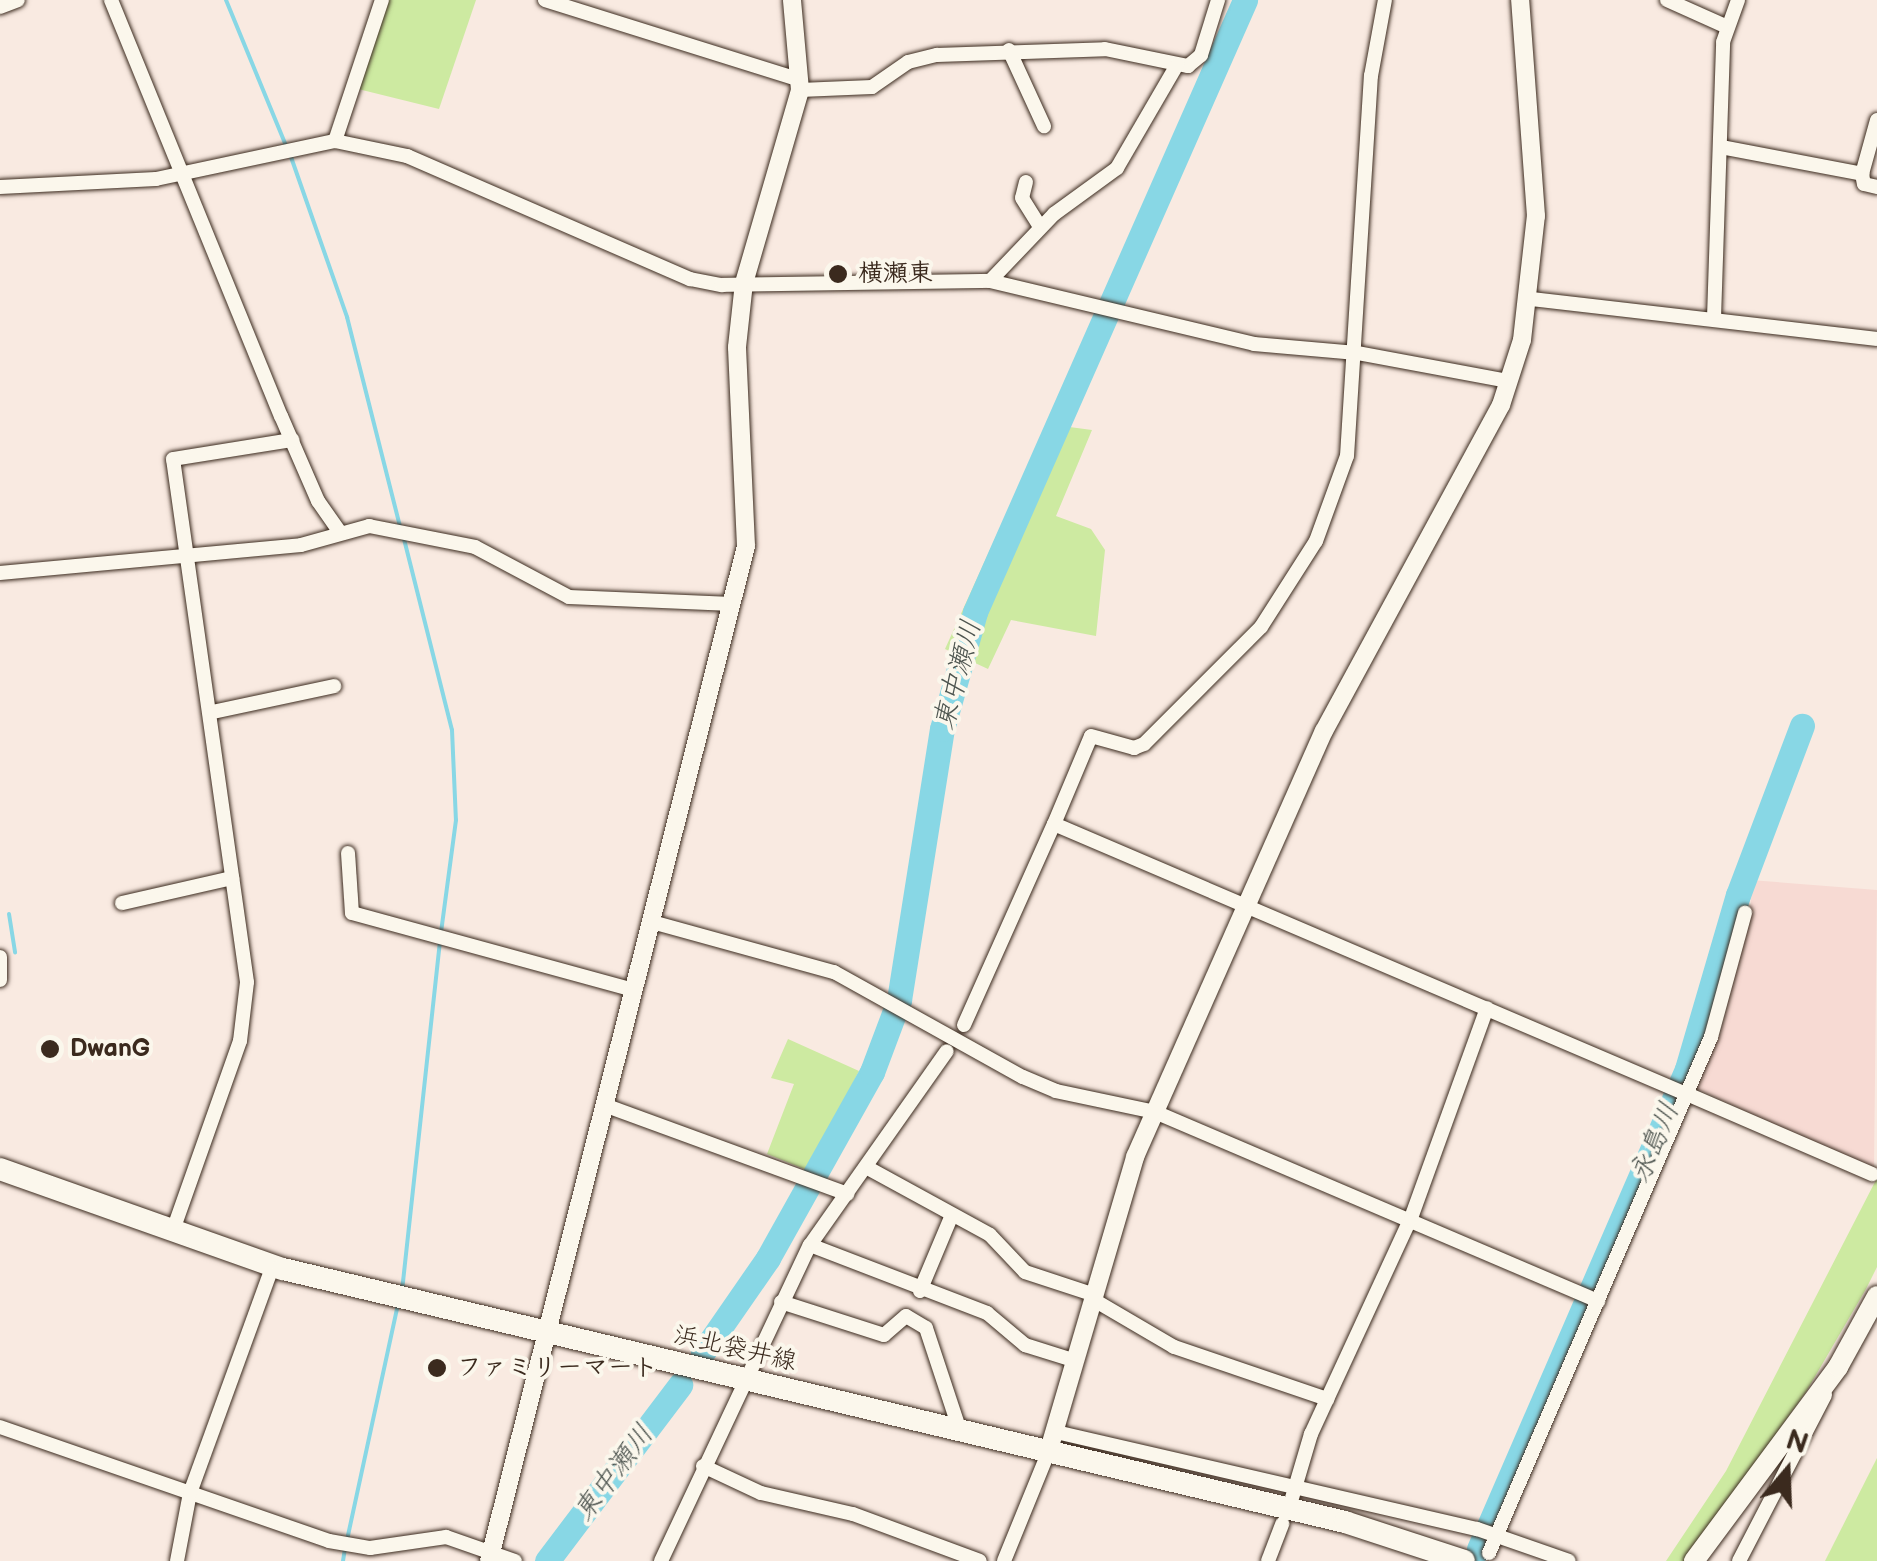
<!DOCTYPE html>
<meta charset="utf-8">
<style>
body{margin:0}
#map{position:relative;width:1877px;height:1561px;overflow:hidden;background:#f9eae1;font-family:"Balsamiq Sans","Klee One",sans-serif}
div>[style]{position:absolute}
.built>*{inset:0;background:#f7dad3}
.green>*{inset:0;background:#cdeaa1}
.stream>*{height:4px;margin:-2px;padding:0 2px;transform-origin:2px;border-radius:2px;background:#88d7e5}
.river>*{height:25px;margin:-12.5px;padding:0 12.5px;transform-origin:12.5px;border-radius:12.5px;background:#88d7e5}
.roads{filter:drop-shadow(0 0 2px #3b2a1e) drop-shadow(0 0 2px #3b2a1e)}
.minor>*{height:14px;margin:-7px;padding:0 7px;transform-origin:7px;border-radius:7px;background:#fbf7ec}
.tertiary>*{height:18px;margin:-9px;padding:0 9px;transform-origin:9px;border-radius:9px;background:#fbf7ec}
.secondary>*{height:20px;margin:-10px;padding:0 10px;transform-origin:10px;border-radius:10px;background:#fbf7ec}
.primary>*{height:22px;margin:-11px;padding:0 11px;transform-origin:11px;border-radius:11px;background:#fbf7ec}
.dots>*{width:28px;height:28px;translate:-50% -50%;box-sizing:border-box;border:5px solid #fbf7ec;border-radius:50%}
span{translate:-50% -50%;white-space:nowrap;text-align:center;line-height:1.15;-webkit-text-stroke:8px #fbf7ec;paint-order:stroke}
.poi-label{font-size:25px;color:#3b2a1e;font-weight:700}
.left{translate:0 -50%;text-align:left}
.street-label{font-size:25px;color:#3b2a1e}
.water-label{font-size:28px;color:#4e5550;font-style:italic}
.north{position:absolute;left:1737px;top:1421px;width:100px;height:100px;-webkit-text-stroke:8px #fbf7ec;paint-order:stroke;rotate:19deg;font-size:28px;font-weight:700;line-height:40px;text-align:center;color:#3b2a1e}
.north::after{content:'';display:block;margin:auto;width:35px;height:45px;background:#3b2a1e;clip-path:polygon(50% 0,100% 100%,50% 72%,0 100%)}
</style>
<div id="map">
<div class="built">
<div style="clip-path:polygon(1750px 880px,1877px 890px,1874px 1170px,1695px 1088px,1721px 1032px,1751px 903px)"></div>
</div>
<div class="green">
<div style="clip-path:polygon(386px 0,476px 0,439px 109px,354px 88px)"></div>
<div style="clip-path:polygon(1047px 424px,1092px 430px,1056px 516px,1091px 529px,1105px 550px,1096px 636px,1011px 620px,988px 669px,945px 649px)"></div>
<div style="clip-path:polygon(788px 1039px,859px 1071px,809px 1171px,767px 1154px,794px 1084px,771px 1078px)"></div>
<div style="clip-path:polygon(1877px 1178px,1877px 1267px,1866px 1289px,1806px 1392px,1685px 1561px,1666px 1561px,1726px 1471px)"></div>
<div style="clip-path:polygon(1877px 1458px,1877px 1561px,1825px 1561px)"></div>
</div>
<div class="stream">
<div style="left:226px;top:0;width:160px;rotate:67.6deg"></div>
<div style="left:291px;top:157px;width:170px;rotate:70.7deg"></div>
<div style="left:347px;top:317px;width:216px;rotate:75.8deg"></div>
<div style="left:403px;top:535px;width:201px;rotate:75.9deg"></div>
<div style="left:452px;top:730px;width:90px;rotate:87.5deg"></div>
<div style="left:456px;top:820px;width:114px;rotate:97.6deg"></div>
<div style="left:9px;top:914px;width:39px;rotate:81deg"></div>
<div style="left:402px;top:1291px;width:351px;rotate:-83.8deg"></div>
<div style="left:347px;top:1540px;width:240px;rotate:-77.8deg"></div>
<div style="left:343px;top:1561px;width:12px;rotate:-81deg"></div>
</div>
<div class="river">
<div style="left:703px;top:1352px;width:114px;rotate:-55.3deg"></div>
<div style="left:768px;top:1258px;width:213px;rotate:-60.8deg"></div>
<div style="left:872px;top:1072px;width:77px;rotate:-69.4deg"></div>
<div style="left:899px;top:1000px;width:274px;rotate:-81deg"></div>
<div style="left:942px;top:729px;width:122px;rotate:-74.2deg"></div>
<div style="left:975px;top:612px;width:669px;rotate:-66.19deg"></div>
<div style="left:1479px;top:1549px;width:523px;rotate:-66.57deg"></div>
<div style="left:1687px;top:1069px;width:181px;rotate:-73.7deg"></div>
<div style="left:1738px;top:895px;width:181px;rotate:-69.3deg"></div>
<div style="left:547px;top:1561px;width:221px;rotate:-52.9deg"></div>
</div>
<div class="roads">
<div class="minor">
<div style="left:111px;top:0;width:449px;rotate:67.8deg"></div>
<div style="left:281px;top:416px;width:93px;rotate:66.5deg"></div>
<div style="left:318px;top:501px;width:38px;rotate:55deg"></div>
<div style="left:545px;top:0;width:261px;rotate:17.4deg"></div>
<div style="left:1667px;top:0;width:64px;rotate:24.1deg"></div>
<div style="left:0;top:7px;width:19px;rotate:-21deg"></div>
<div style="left:1009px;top:50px;width:84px;rotate:65.3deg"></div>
<div style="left:800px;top:90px;width:72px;rotate:-2.4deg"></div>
<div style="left:872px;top:87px;width:44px;rotate:-34.8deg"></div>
<div style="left:908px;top:62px;width:30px;rotate:-14deg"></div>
<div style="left:937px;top:55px;width:168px;rotate:-2deg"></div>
<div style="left:1105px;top:49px;width:85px;rotate:11.6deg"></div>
<div style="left:1188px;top:66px;width:17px;rotate:-40deg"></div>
<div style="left:1201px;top:55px;width:58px;rotate:-72.8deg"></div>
<div style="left:335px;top:141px;width:149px;rotate:-71.6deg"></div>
<div style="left:1721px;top:147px;width:144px;rotate:10.8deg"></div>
<div style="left:1862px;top:174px;width:10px;rotate:79deg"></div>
<div style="left:1864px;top:184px;width:13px;rotate:13deg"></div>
<div style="left:1862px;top:174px;width:56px;rotate:-74.5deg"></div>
<div style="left:1026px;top:182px;width:16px;rotate:104deg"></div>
<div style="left:1022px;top:198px;width:34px;rotate:58deg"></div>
<div style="left:0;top:187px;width:156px;rotate:-2.9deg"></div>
<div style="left:156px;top:179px;width:183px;rotate:-12deg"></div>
<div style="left:335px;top:141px;width:74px;rotate:11.8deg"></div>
<div style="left:407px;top:156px;width:309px;rotate:23.5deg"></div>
<div style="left:690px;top:279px;width:33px;rotate:11deg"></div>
<div style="left:722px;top:285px;width:268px;rotate:-0.9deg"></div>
<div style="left:990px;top:281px;width:271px;rotate:13.4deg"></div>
<div style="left:1254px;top:344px;width:103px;rotate:5deg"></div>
<div style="left:1357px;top:353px;width:154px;rotate:10.5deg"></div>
<div style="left:990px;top:281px;width:93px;rotate:-46.3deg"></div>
<div style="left:1054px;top:214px;width:78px;rotate:-36.1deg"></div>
<div style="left:1117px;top:168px;width:119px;rotate:-59.8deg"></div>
<div style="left:1532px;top:299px;width:347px;rotate:6.6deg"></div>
<div style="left:1714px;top:318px;width:276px;rotate:-88.1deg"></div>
<div style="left:1723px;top:42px;width:45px;rotate:-70.3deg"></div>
<div style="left:0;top:573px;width:302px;rotate:-5.3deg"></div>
<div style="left:301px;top:545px;width:71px;rotate:-15.6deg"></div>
<div style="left:369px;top:526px;width:108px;rotate:11.2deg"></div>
<div style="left:475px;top:547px;width:106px;rotate:28deg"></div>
<div style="left:569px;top:597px;width:163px;rotate:2.5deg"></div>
<div style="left:213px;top:712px;width:124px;rotate:-12.1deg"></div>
<div style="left:1054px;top:824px;width:95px;rotate:-67.2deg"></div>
<div style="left:1091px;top:736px;width:45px;rotate:15.6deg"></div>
<div style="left:1134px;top:748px;width:11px;rotate:-22deg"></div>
<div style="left:1144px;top:744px;width:165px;rotate:-45deg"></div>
<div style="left:1261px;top:627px;width:102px;rotate:-57.4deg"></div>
<div style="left:1316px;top:541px;width:90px;rotate:-70deg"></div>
<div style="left:1347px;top:456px;width:381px;rotate:-86.4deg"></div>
<div style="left:1371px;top:76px;width:77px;rotate:-79.6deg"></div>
<div style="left:348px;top:853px;width:60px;rotate:86.2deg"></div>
<div style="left:352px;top:913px;width:292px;rotate:15.3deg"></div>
<div style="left:122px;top:903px;width:113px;rotate:-12.8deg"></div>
<div style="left:652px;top:922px;width:189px;rotate:15.4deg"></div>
<div style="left:834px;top:972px;width:216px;rotate:29.1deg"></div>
<div style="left:1023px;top:1077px;width:36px;rotate:23deg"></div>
<div style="left:1056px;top:1091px;width:101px;rotate:12deg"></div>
<div style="left:1155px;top:1112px;width:482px;rotate:23.1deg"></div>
<div style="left:0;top:957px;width:23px;rotate:90deg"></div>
<div style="left:964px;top:1025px;width:220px;rotate:-65.9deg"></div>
<div style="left:1054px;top:824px;width:687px;rotate:23.13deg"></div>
<div style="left:1687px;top:1094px;width:202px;rotate:23.4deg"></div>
<div style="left:607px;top:1106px;width:256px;rotate:20.1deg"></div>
<div style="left:866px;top:1167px;width:141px;rotate:28.7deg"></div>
<div style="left:990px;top:1235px;width:51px;rotate:46.6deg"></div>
<div style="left:1025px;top:1272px;width:74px;rotate:18.2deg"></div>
<div style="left:172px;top:1233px;width:204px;rotate:-70.5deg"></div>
<div style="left:240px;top:1041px;width:59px;rotate:-83.2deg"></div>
<div style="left:247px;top:982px;width:528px;rotate:-98.05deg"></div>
<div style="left:173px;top:459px;width:121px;rotate:-9.1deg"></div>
<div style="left:810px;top:1245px;width:190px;rotate:21deg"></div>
<div style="left:987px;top:1313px;width:50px;rotate:40.1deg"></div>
<div style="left:1025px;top:1345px;width:53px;rotate:17.4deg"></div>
<div style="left:920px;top:1291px;width:82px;rotate:-67.2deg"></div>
<div style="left:1094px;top:1300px;width:93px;rotate:30.4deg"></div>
<div style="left:1174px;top:1347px;width:162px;rotate:18.8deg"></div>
<div style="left:781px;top:1302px;width:108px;rotate:17.8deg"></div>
<div style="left:884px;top:1335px;width:29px;rotate:-41deg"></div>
<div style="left:906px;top:1316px;width:23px;rotate:31deg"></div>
<div style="left:926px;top:1328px;width:108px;rotate:71.7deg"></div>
<div style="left:0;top:1427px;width:348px;rotate:19.1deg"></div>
<div style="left:329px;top:1541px;width:42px;rotate:9.7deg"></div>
<div style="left:370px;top:1548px;width:77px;rotate:-8.2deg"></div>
<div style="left:446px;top:1537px;width:73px;rotate:19.2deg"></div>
<div style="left:1056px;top:1432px;width:432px;rotate:13deg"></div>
<div style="left:1477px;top:1529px;width:97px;rotate:19.2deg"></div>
<div style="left:703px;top:1466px;width:64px;rotate:25deg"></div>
<div style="left:761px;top:1493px;width:94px;rotate:12.9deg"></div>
<div style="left:853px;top:1514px;width:135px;rotate:20.3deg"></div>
<div style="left:1292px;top:1498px;width:67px;rotate:-73.5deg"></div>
<div style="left:1311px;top:1434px;width:238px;rotate:-65.2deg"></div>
<div style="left:1411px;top:1218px;width:223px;rotate:-70.1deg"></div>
<div style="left:1489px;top:1553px;width:562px;rotate:-66.72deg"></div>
<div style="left:1711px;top:1037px;width:129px;rotate:-74.7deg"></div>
<div style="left:177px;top:1561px;width:69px;rotate:-79.2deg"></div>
<div style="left:190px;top:1493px;width:243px;rotate:-70deg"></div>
<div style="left:661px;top:1561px;width:349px;rotate:-64.8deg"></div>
<div style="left:810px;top:1245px;width:237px;rotate:-54.8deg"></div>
<div style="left:1004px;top:1561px;width:117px;rotate:-67.8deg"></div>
<div style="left:1268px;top:1561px;width:40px;rotate:-69deg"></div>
<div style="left:1739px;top:1561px;width:187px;rotate:-62.6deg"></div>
</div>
<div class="tertiary">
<div style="left:1048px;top:1453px;width:309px;rotate:-73.6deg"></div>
<div style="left:1135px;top:1157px;width:466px;rotate:-66.1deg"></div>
<div style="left:1324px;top:731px;width:371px;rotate:-61.5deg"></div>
<div style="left:1501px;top:405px;width:68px;rotate:-72.1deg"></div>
<div style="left:1522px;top:340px;width:125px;rotate:-83.6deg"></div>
<div style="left:1536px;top:216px;width:217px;rotate:-94.2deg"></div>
<div style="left:489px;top:1561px;width:1047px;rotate:-75.79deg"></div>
<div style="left:746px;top:546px;width:199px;rotate:-92.6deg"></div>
<div style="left:737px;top:347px;width:64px;rotate:-83.8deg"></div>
<div style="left:744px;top:283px;width:201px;rotate:-73.8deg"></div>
<div style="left:800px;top:90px;width:90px;rotate:-95.1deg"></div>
</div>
<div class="secondary">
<div style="left:1694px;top:1561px;width:242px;rotate:-53.4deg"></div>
<div style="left:1838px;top:1367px;width:81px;rotate:-61.2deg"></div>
</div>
<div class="primary">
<div style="left:0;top:1169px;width:300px;rotate:19.5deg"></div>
<div style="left:283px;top:1269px;width:1092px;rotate:13.4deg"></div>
<div style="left:1345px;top:1522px;width:125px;rotate:18.1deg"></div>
</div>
</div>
<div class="dots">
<div style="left:838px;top:274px;background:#3b2a1e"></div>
<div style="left:50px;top:1049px;background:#3b2a1e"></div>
<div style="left:437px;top:1368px;background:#3b2a1e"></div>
</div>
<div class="poi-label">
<span class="left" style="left:858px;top:274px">横瀬東</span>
<span class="left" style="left:70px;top:1049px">DwanG</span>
<span class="left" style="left:457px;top:1368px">ファミリーマート</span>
</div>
<div class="street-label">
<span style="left:735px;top:1349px;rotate:13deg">浜北袋井線</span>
</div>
<div class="water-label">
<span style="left:958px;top:675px;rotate:-75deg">東中瀬川</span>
<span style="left:1655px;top:1143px;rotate:-67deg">永島川</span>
<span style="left:614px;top:1473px;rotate:-53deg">東中瀬川</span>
</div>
<div class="north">N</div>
</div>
